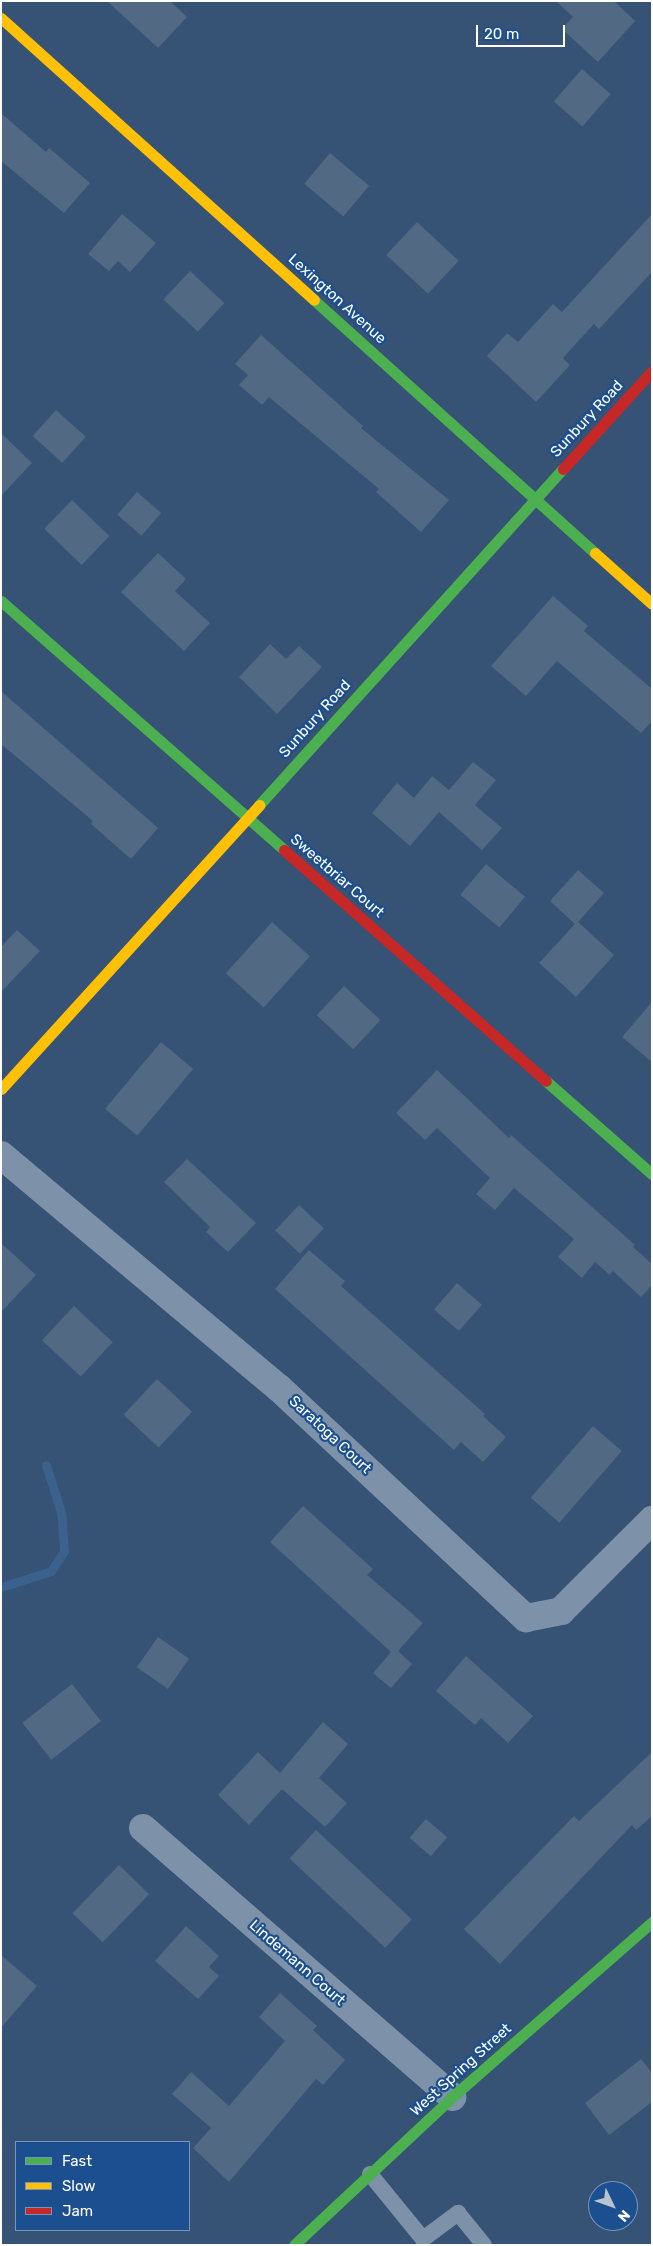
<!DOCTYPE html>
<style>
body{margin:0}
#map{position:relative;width:653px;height:2246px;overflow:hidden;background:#365274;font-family:Rubik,sans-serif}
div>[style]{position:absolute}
.stream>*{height:9px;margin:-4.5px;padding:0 4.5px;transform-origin:4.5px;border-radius:4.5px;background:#3b618d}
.building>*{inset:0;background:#526984;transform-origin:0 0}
.lane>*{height:16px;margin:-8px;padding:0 8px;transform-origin:8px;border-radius:8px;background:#7d92a8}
.street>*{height:28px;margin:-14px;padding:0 14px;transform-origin:14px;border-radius:14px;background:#7d92a8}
.fast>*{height:11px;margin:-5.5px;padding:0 5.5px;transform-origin:5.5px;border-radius:5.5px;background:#4caf50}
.slow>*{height:11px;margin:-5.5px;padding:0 5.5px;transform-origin:5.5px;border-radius:5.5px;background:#ffc107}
.jam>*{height:11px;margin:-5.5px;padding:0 5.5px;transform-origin:5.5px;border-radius:5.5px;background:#c62828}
span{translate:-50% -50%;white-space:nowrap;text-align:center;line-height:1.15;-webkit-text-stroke:4.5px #1b4f8f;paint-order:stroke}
.street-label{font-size:15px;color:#fff}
.frame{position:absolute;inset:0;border:2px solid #fff;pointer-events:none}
.legend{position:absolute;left:15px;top:2141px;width:175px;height:90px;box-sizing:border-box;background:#1b4f8f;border:1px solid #7695bc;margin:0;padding:6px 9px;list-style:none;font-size:15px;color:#fff}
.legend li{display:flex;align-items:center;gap:10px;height:25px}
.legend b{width:25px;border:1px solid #7695bc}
.north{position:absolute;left:588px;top:2181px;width:50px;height:50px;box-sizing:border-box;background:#1b4f8f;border:1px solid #7695bc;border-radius:50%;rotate:132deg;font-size:14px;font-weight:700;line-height:20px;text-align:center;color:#fff}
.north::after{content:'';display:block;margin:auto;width:18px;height:22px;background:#b9c2ce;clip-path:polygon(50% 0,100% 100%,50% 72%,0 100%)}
.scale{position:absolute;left:476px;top:25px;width:89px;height:22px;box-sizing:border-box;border:2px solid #fff;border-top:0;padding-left:6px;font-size:15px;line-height:18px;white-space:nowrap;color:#fff;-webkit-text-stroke:4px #1b4f8f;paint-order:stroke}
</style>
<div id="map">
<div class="stream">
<div style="left:1px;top:1587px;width:52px;rotate:-17.7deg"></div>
<div style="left:51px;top:1571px;width:24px;rotate:-57deg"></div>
<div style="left:64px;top:1551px;width:39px;rotate:-94deg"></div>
<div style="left:61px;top:1512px;width:49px;rotate:-107.7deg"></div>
</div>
<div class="building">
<div style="clip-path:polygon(107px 1px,170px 1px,187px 17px,158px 48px)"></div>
<div style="clip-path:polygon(556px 1px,614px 1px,635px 21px,598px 62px,562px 29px,573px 17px)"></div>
<div style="left:582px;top:69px;width:38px;height:43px;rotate:41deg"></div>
<div style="clip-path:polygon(1px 113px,46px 152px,49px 148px,90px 183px,64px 213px,1px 161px)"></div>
<div style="left:330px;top:153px;width:51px;height:40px;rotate:40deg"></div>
<div style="clip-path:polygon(122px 214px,156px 243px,130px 272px,118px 261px,109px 271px,88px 254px)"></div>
<div style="clip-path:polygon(652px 214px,652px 272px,599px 329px,594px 324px,563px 358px,570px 365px,536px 402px,487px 356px,507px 333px,518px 342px,553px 304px,562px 312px)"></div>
<div style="left:417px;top:222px;width:57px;height:45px;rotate:43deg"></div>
<div style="left:190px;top:271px;width:47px;height:39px;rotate:43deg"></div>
<div style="clip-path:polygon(261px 335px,345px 410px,363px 426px,361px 428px,449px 500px,421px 532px,376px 492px,379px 489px,269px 397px,262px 405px,239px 385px,248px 375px,235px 364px)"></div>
<div style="left:56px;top:410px;width:40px;height:35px;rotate:42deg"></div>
<div style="clip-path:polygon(1px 433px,32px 463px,1px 496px)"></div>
<div style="left:137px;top:492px;width:32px;height:30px;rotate:41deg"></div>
<div style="left:72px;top:500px;width:52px;height:40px;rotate:44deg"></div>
<div style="clip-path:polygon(158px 553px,186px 579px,175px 591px,210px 623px,184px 651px,121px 592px)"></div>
<div style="clip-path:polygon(553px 596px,588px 626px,584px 631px,652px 689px,652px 721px,641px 733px,557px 661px,526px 696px,491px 666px)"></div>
<div style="clip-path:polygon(270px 644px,286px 659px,299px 646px,322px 667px,277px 714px,239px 677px)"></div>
<div style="clip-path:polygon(1px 691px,158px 828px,131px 859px,91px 824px,93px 821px,1px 744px)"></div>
<div style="clip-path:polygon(473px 762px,496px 780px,475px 805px,502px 828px,482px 850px,439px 812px,410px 846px,372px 813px,397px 783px,414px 798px,432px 776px,449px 790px)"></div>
<div style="left:486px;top:864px;width:51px;height:40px;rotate:40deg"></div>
<div style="clip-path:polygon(578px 870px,604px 893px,578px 922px,614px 955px,576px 997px,539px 963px,575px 924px,550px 901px)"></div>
<div style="left:272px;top:922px;width:51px;height:69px;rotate:42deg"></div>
<div style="clip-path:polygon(17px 930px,40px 951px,1px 992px,1px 947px)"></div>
<div style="left:344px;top:986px;width:50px;height:40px;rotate:43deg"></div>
<div style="clip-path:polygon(652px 1002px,652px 1062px,622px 1037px)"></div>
<div style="left:161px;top:1042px;width:42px;height:87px;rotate:40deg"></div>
<div style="clip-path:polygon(437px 1070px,509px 1138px,511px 1135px,635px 1245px,633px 1247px,652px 1264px,652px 1285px,641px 1297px,613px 1271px,610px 1275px,595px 1262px,582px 1278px,558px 1257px,574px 1239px,514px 1188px,495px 1210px,476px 1194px,490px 1178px,437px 1128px,425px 1140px,396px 1113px)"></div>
<div style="clip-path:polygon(187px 1159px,256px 1223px,228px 1252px,206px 1232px,210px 1227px,164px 1182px)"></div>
<div style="left:299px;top:1205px;width:34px;height:35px;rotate:43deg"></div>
<div style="clip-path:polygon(1px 1243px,36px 1275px,1px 1312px)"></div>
<div style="clip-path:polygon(309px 1250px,345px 1281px,341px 1286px,485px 1414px,483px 1416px,506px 1437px,483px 1462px,461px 1442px,454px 1450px,275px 1289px)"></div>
<div style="left:457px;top:1283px;width:33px;height:35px;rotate:41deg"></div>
<div style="left:74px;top:1306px;width:53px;height:47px;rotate:43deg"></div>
<div style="left:157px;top:1379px;width:48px;height:49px;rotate:43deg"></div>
<div style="left:593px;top:1426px;width:38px;height:95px;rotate:41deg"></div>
<div style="clip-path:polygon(303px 1506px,373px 1569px,367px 1575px,423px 1623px,398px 1651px,412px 1664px,391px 1688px,373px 1673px,391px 1652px,270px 1542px)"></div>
<div style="left:158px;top:1637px;width:38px;height:37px;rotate:35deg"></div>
<div style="clip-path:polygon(466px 1656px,533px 1716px,508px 1743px,481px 1718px,475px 1725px,436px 1691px)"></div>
<div style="left:72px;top:1684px;width:47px;height:63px;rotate:52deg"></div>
<div style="clip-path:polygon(323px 1722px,348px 1744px,319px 1778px,347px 1803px,325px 1827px,282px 1789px,249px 1825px,218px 1795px,258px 1752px,280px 1773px)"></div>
<div style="clip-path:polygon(652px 1752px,652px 1816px,636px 1830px,632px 1825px,500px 1964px,464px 1929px,574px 1816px,579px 1821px)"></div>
<div style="left:426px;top:1819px;width:28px;height:25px;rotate:41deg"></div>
<div style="left:316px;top:1830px;width:131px;height:39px;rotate:43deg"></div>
<div style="left:119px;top:1865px;width:42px;height:67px;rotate:44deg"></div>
<div style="clip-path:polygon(186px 1926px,219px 1956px,209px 1967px,219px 1976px,198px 1999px,155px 1961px)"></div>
<div style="clip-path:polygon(1px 1955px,37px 1986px,1px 2028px)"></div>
<div style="clip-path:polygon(280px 1993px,317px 2026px,313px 2030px,345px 2060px,323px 2085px,316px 2079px,229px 2182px,193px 2148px,211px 2128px,172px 2094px,191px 2072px,229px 2106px,285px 2041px,259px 2017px)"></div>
<div style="clip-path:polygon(641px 2059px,652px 2073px,652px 2102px,609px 2135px,585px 2103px)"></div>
</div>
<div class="lane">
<div style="left:370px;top:2174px;width:84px;rotate:50.8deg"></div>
<div style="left:423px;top:2239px;width:44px;rotate:-36.6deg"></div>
<div style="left:458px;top:2213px;width:41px;rotate:50.9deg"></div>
</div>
<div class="street">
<div style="left:1px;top:1155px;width:363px;rotate:40deg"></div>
<div style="left:279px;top:1388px;width:338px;rotate:43deg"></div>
<div style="left:526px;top:1618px;width:36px;rotate:-11deg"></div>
<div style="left:561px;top:1611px;width:129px;rotate:-45deg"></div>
<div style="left:143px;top:1828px;width:410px;rotate:41deg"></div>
</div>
<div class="fast">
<div style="left:314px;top:300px;width:378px;rotate:42deg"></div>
<div style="left:1px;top:601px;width:377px;rotate:41.3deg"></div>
<div style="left:259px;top:805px;width:453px;rotate:-47.9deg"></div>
<div style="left:546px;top:1081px;width:141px;rotate:41.3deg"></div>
<div style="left:294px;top:2245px;width:216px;rotate:-43.1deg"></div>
<div style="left:452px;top:2097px;width:266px;rotate:-41.2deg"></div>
</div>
<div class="slow">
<div style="left:1px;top:18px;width:421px;rotate:42deg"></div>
<div style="left:595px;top:553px;width:76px;rotate:41.8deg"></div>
<div style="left:1px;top:1089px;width:384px;rotate:-47.7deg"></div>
</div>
<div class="jam">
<div style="left:563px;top:469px;width:132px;rotate:-47.8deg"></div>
<div style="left:284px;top:850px;width:349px;rotate:41.4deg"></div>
</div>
<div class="street-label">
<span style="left:337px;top:299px;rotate:42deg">Lexington Avenue</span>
<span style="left:587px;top:419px;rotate:-47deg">Sunbury Road</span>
<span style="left:315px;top:719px;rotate:-48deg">Sunbury Road</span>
<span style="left:337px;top:876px;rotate:41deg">Sweetbriar Court</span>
<span style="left:330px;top:1435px;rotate:43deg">Saratoga Court</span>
<span style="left:297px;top:1963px;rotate:41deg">Lindemann Court</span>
<span style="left:461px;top:2070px;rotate:-42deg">West Spring Street</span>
</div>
<div class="frame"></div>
<ul class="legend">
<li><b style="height:6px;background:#4caf50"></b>Fast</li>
<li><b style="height:6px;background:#ffc107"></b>Slow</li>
<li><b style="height:6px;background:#c62828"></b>Jam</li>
</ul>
<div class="north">N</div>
<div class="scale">20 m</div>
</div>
